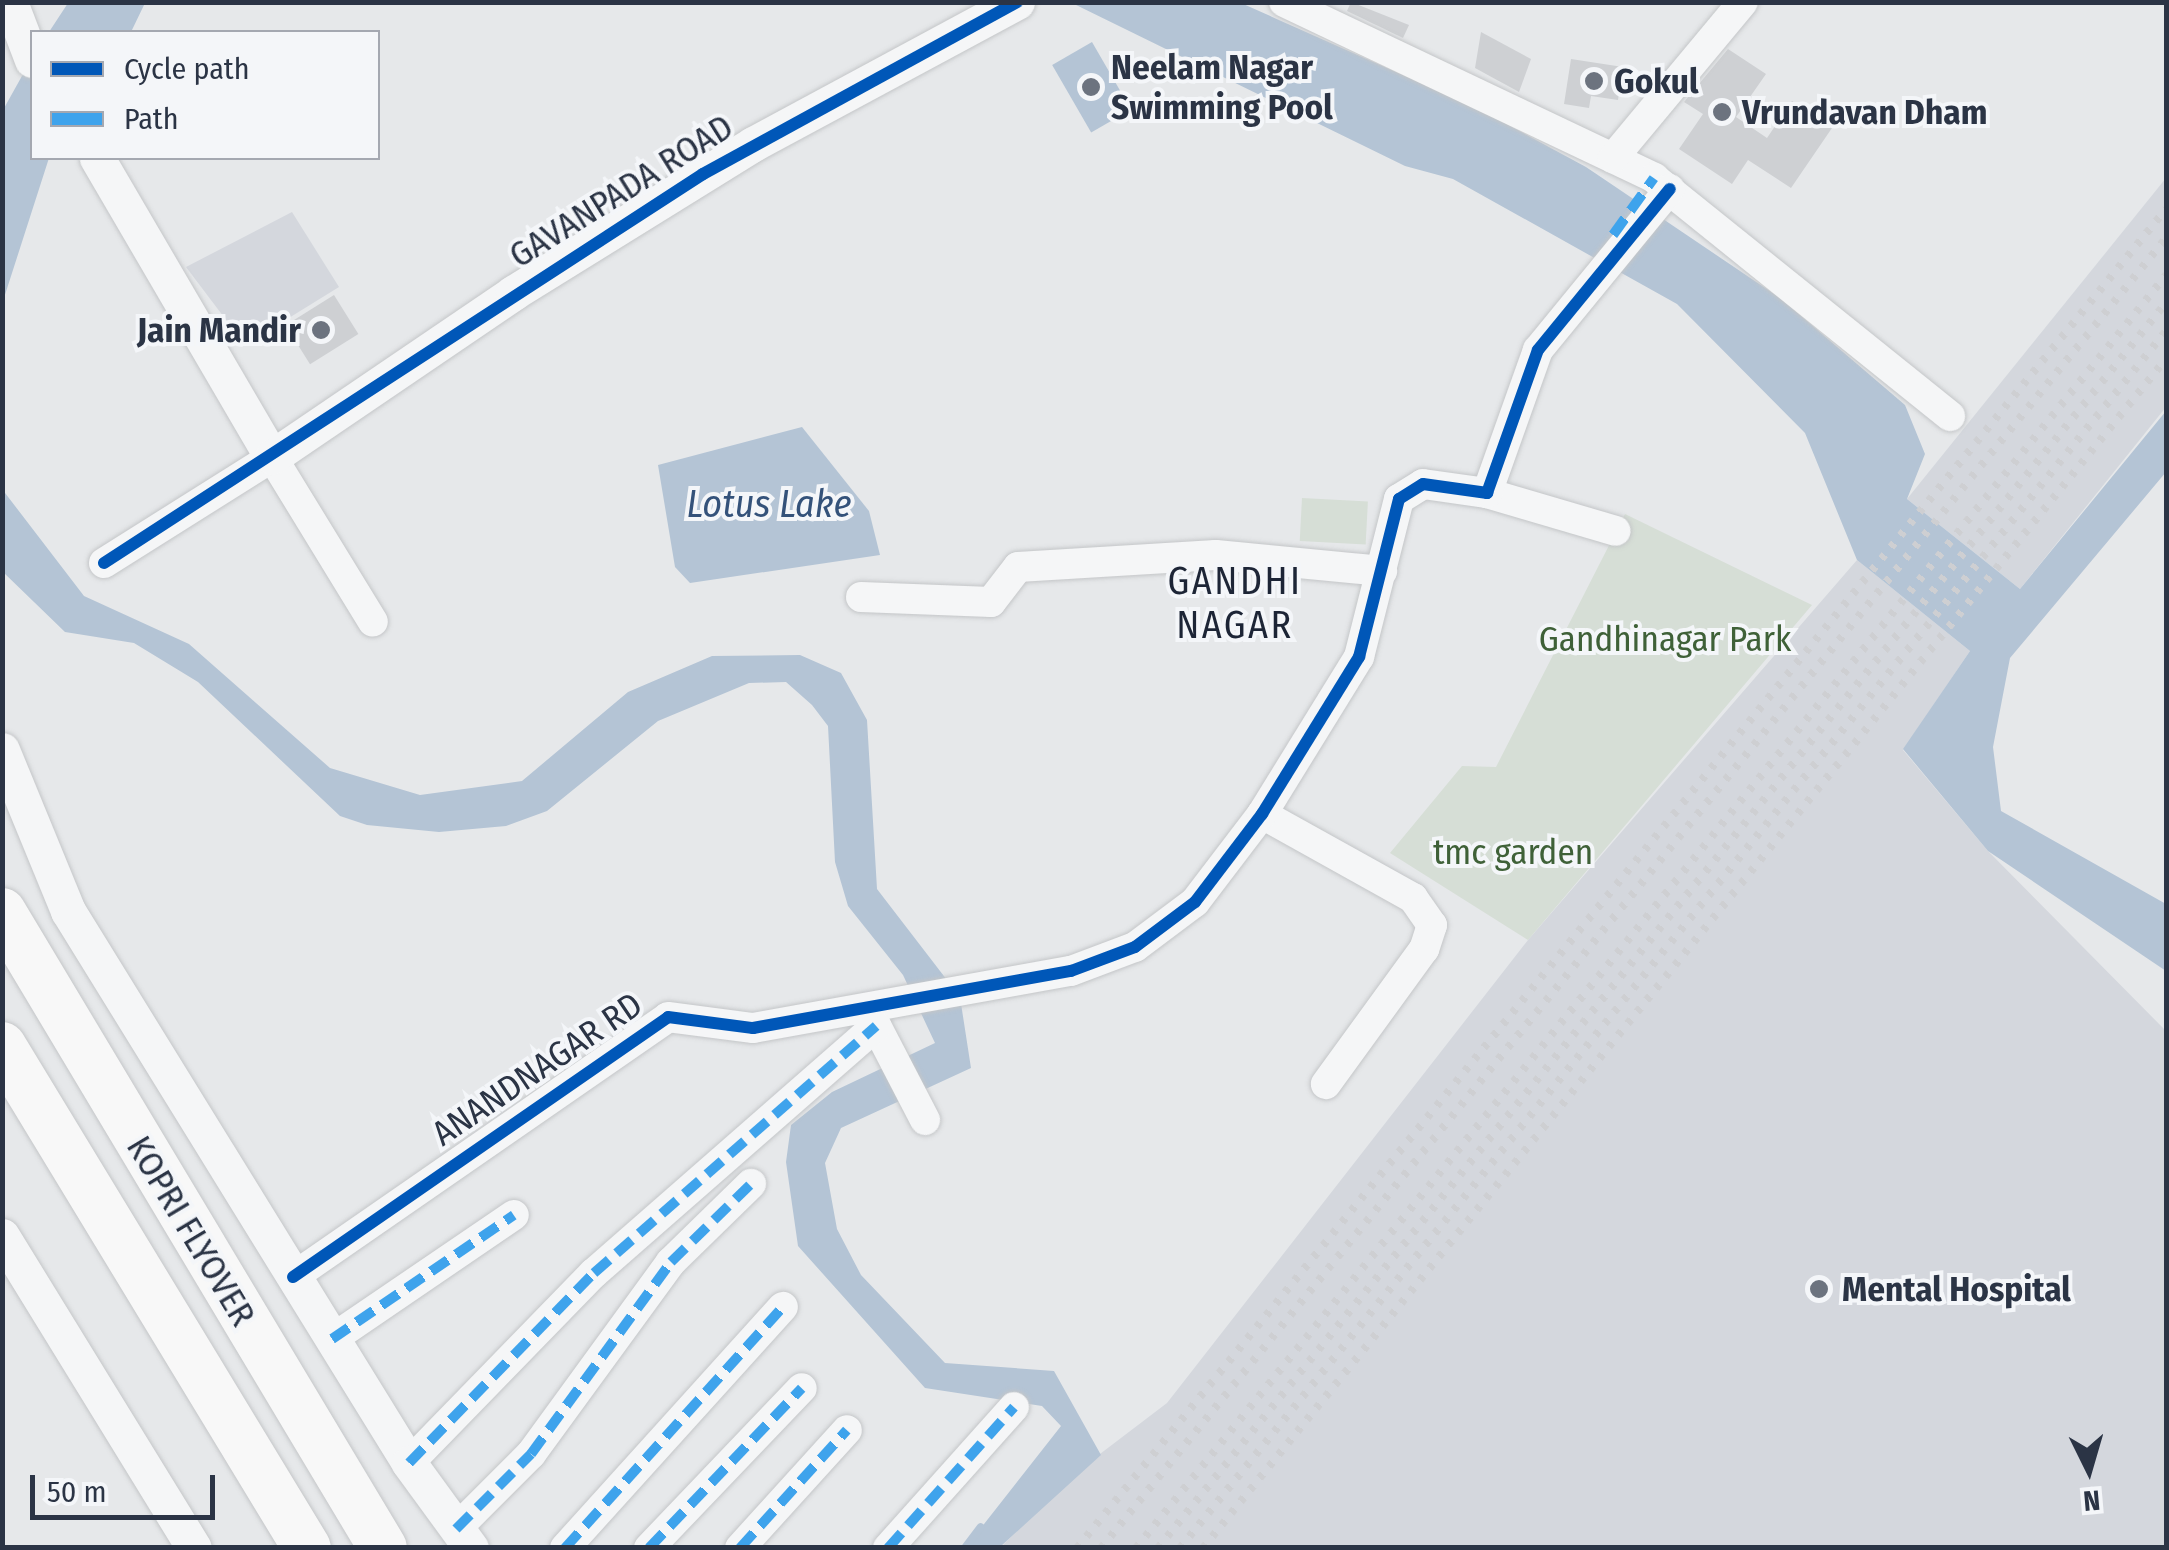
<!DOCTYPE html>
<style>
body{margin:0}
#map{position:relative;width:2169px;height:1550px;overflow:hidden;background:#e6e8ea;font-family:"Fira Sans Condensed",sans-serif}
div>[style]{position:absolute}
.built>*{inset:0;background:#d4d7dd}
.green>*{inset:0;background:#d6ded6;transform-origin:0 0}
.water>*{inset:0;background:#b4c4d5;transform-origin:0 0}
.stream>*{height:8px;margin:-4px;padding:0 4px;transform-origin:4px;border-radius:4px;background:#b4c4d5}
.building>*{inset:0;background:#ced0d3;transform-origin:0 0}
.roads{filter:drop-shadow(0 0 2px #c4c6c8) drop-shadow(0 0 2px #c4c6c8)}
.minor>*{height:30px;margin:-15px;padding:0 15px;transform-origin:15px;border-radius:15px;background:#f5f6f7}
.tertiary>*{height:35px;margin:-17.5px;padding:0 17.5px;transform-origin:17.5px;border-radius:17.5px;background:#f5f6f7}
.trunk>*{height:48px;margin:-24px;padding:0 24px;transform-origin:24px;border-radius:24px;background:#f8f8f8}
.rail>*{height:8px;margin-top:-4px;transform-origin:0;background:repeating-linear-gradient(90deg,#cecfd2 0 5px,transparent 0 15px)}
.quiet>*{height:10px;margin-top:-5px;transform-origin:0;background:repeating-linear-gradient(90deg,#3ea3ec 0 20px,transparent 0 30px)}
.cycleway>*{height:12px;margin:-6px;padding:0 6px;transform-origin:6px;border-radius:6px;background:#0057b8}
.dots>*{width:28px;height:28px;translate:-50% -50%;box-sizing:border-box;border:5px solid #f4f6f9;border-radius:50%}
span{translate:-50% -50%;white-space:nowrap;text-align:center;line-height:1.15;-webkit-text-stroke:8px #f4f6f9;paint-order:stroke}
.poi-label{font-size:35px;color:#2b3445;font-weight:700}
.left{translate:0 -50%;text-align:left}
.right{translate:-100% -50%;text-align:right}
.street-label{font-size:35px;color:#2b3445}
.park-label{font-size:35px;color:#3f6138}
.water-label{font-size:38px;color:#34527a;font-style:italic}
.neighbourhood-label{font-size:38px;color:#1d2536;letter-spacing:2.5px}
.frame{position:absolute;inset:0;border:5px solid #2b3445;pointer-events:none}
.legend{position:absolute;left:30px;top:30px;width:350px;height:130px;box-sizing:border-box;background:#f4f6f9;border:2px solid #a4a8b1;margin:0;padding:12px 18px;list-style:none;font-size:30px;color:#2b3445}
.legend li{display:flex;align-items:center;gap:20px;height:50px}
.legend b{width:50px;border:2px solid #a4a8b1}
.north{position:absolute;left:2039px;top:1420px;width:100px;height:100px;-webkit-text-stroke:8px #f4f6f9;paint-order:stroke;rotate:175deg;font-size:28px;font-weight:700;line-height:40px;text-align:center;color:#2b3445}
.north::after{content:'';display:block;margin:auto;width:35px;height:45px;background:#2b3445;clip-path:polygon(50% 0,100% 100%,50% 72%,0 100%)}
.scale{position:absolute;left:30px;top:1475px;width:185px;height:45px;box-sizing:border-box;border:5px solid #2b3445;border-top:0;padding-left:12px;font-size:30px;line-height:35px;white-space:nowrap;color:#2b3445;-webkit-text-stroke:8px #f4f6f9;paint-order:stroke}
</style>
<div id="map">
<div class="built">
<div style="clip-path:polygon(2166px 178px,2166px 407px,2020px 589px,1907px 499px)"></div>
<div style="clip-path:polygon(292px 212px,339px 287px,245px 345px,186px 267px)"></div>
<div style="clip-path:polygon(1857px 560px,1970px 651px,1903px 750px,1988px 851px,2166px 1031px,2166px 1547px,1000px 1548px,1071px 1476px,1167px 1403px,1528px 940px)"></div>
</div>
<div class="green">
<div style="left:1302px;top:498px;width:66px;height:43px;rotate:3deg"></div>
<div style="clip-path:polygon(1625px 514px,1812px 605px,1528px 940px,1390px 853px,1462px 766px,1496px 767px)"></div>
</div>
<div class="water">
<div style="clip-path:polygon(68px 3px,68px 2px,145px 3px,131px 32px,49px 32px)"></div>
<div style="clip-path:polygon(1072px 3px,1241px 3px,1479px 109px,1586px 167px,1780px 298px,1905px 405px,1925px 454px,1907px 499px,2020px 589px,2166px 411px,2166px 472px,2010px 658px,1993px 747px,2001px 811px,2166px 904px,2166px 971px,1988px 851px,1903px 749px,1970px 651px,1857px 560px,1805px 433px,1677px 304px,1453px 179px,1405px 166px)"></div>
<div style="left:1092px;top:42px;width:78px;height:46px;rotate:60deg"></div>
<div style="clip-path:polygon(32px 58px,32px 158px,49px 158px,3px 301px,3px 110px)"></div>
<div style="clip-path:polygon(802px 427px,869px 511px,880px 555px,690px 583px,675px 567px,658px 465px)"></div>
<div style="clip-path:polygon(2px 489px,84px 596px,189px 644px,330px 768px,420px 795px,522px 781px,628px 692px,712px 656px,800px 655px,841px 673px,867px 720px,877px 889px,960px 997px,971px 1068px,841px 1128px,825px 1163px,837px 1229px,861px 1275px,945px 1363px,1054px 1371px,1101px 1455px,1000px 1547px,966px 1547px,1061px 1426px,1042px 1406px,925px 1388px,798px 1246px,786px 1162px,791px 1125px,832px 1092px,935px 1043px,903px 975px,848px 906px,835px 862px,828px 726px,812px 705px,786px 682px,749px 683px,658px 721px,547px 811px,506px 826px,439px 832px,367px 825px,340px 816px,198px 682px,134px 643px,65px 632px,3px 572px)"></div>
</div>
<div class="stream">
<div style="left:965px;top:1548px;width:26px;rotate:-53deg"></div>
</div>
<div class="building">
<div style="clip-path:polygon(1351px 2px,1409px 25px,1403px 38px,1347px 11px)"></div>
<div style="clip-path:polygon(1481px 32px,1531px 59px,1519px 92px,1475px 68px)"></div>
<div style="clip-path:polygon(1728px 49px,1766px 74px,1736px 117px,1767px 138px,1792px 101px,1832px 128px,1791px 188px,1748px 160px,1732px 184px,1679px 149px,1703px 114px,1684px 102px)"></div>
<div style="clip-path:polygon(1571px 59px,1623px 67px,1618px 100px,1591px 96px,1589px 108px,1564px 104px)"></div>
<div style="left:334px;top:295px;width:46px;height:57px;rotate:58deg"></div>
</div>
<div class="roads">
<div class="minor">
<div style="left:1284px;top:2px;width:410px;rotate:25.4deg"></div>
<div style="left:1654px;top:178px;width:380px;rotate:38.8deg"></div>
<div style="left:1613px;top:158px;width:203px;rotate:-50.2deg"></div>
<div style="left:1487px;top:493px;width:134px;rotate:16.4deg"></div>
<div style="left:104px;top:563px;width:199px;rotate:-32.2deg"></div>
<div style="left:272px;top:457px;width:193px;rotate:58.5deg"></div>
<div style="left:861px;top:597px;width:130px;rotate:2.2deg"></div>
<div style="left:991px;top:602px;width:44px;rotate:-52.4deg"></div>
<div style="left:1018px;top:567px;width:198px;rotate:-3.5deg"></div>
<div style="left:1216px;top:555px;width:167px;rotate:5.5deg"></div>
<div style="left:1262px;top:814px;width:173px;rotate:29.1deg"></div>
<div style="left:1413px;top:898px;width:33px;rotate:55deg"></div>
<div style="left:1432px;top:925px;width:25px;rotate:108deg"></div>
<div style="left:1424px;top:949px;width:167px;rotate:126deg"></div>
<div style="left:868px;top:1010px;width:124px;rotate:62.6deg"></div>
<div style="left:293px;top:1277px;width:456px;rotate:-34.7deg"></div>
<div style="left:668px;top:1017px;width:86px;rotate:7.4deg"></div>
<div style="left:753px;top:1028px;width:323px;rotate:-10.2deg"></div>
<div style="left:1071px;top:971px;width:68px;rotate:-20.6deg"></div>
<div style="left:1135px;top:947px;width:75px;rotate:-36.9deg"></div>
<div style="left:1195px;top:902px;width:111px;rotate:-52.7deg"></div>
<div style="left:1262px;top:814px;width:185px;rotate:-58.3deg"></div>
<div style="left:1359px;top:657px;width:163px;rotate:-75.8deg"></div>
<div style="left:1399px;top:499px;width:28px;rotate:-32deg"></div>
<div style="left:1423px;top:484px;width:65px;rotate:8deg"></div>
<div style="left:1487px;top:493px;width:152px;rotate:-70.4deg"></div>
<div style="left:1538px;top:350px;width:208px;rotate:-50.7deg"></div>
<div style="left:332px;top:1339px;width:220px;rotate:-34.3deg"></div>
<div style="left:409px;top:1463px;width:265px;rotate:-45.8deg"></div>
<div style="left:594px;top:1273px;width:375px;rotate:-41.2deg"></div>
<div style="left:456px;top:1529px;width:106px;rotate:-45deg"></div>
<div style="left:531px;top:1454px;width:238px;rotate:-53.9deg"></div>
<div style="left:671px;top:1262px;width:112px;rotate:-44.3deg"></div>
<div style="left:565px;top:1548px;width:325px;rotate:-47.9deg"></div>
<div style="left:649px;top:1548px;width:221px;rotate:-46.3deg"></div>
<div style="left:740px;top:1548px;width:159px;rotate:-47.8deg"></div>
<div style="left:888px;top:1548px;width:189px;rotate:-48.2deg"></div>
</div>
<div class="tertiary">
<div style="left:10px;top:2px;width:62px;rotate:69.2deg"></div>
<div style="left:97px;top:158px;width:346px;rotate:59.7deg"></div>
<div style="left:272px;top:457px;width:292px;rotate:-34.2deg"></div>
<div style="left:513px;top:293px;width:282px;rotate:-31.8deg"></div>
<div style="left:753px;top:144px;width:300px;rotate:-28.3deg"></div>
<div style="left:2px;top:750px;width:174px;rotate:67.7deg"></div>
<div style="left:68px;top:911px;width:649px;rotate:58.29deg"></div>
<div style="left:409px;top:1463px;width:105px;rotate:53.9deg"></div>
<div style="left:2px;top:1236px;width:366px;rotate:58.4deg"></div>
</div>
<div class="trunk">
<div style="left:2px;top:912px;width:741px;rotate:59.08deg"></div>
<div style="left:2px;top:1046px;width:587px;rotate:58.72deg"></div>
</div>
</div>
<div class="rail">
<div style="left:1077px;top:1548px;width:1726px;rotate:-50.88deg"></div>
<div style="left:1101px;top:1548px;width:1688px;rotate:-50.89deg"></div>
<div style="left:1136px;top:1548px;width:1638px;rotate:-51.02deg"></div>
<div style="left:1158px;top:1548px;width:1602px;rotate:-51.01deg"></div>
<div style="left:1180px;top:1548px;width:1566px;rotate:-50.99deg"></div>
<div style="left:1203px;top:1548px;width:1530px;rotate:-51deg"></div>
</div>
<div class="quiet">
<div style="left:1613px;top:235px;width:70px;rotate:-54.3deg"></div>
<div style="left:332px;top:1339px;width:220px;rotate:-34.3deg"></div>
<div style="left:409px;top:1463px;width:265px;rotate:-45.8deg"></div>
<div style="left:594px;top:1273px;width:375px;rotate:-41.2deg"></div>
<div style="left:456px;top:1529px;width:106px;rotate:-45deg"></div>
<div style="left:531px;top:1454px;width:238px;rotate:-53.9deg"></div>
<div style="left:671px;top:1262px;width:112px;rotate:-44.3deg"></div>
<div style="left:565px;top:1548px;width:325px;rotate:-47.9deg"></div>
<div style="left:649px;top:1548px;width:221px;rotate:-46.3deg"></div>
<div style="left:740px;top:1548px;width:159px;rotate:-47.8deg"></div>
<div style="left:888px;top:1548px;width:189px;rotate:-48.2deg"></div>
</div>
<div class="cycleway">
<div style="left:104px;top:563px;width:714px;rotate:-33deg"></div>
<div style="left:703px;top:174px;width:358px;rotate:-28.7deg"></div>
<div style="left:293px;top:1277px;width:456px;rotate:-34.7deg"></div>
<div style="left:668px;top:1017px;width:86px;rotate:7.4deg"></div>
<div style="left:753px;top:1028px;width:323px;rotate:-10.2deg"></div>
<div style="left:1071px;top:971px;width:68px;rotate:-20.6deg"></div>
<div style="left:1135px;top:947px;width:75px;rotate:-36.9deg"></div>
<div style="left:1195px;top:902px;width:111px;rotate:-52.7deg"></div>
<div style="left:1262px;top:814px;width:185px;rotate:-58.3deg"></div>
<div style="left:1359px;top:657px;width:163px;rotate:-75.8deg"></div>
<div style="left:1399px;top:499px;width:28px;rotate:-32deg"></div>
<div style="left:1423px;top:484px;width:65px;rotate:8deg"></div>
<div style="left:1487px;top:493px;width:152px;rotate:-70.4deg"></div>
<div style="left:1538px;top:350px;width:208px;rotate:-50.7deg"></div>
</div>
<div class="dots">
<div style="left:1594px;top:81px;background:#6c737f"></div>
<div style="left:1091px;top:87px;background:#6c737f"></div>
<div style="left:1722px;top:112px;background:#6c737f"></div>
<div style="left:321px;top:330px;background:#6c737f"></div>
<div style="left:1819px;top:1289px;background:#6c737f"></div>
</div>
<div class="poi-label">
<span class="left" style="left:1111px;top:87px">Neelam Nagar<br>Swimming Pool</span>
<span class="left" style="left:1614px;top:81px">Gokul</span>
<span class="left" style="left:1742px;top:112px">Vrundavan Dham</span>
<span class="right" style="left:301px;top:330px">Jain Mandir</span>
<span class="left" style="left:1842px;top:1289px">Mental Hospital</span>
</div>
<div class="street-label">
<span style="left:621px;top:191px;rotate:-32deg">GAVANPADA ROAD</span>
<span style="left:537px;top:1069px;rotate:-34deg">ANANDNAGAR RD</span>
<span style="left:191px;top:1231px;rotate:59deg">KOPRI FLYOVER</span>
</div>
<div class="park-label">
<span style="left:1665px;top:639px">Gandhinagar Park</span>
<span style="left:1513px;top:852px">tmc garden</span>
</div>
<div class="water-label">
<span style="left:769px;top:505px">Lotus Lake</span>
</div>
<div class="neighbourhood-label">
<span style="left:1235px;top:604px">GANDHI<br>NAGAR</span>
</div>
<div class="frame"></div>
<ul class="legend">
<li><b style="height:12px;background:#0057b8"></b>Cycle path</li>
<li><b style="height:12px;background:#3ea3ec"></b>Path</li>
</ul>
<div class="north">N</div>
<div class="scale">50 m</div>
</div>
